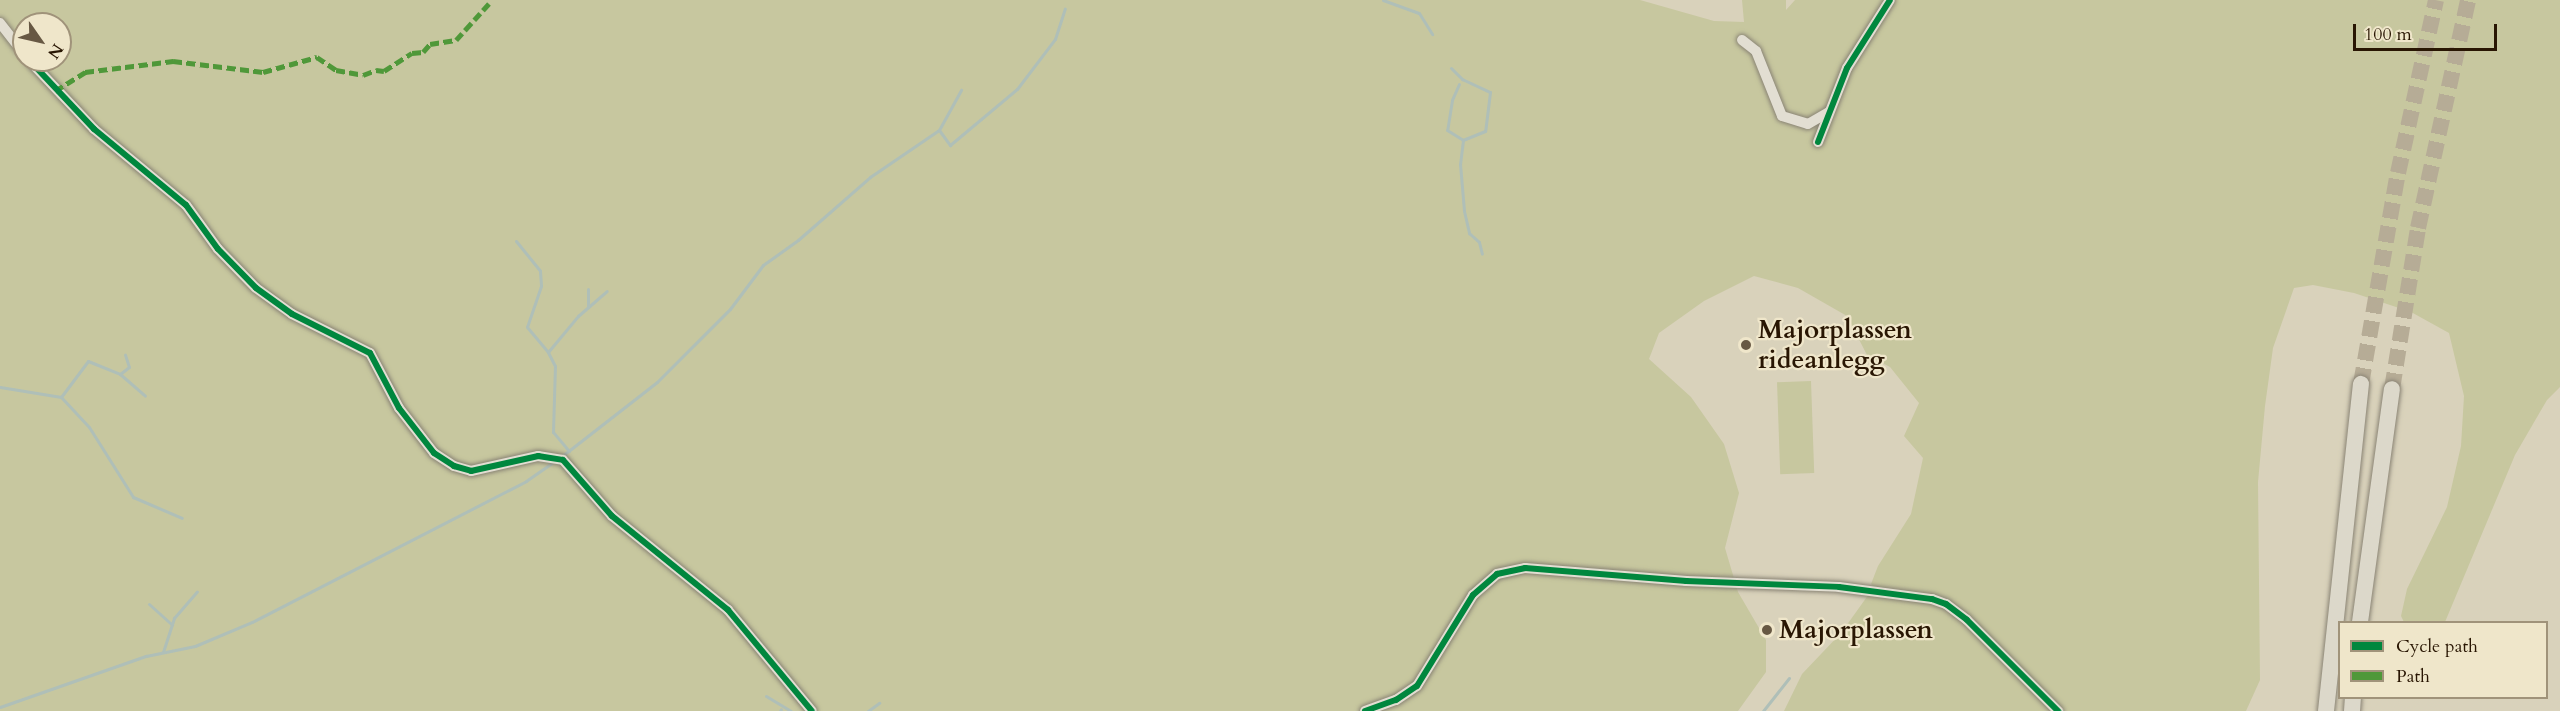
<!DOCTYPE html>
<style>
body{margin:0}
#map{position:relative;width:2560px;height:711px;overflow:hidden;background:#d9d2bb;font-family:Cardo,serif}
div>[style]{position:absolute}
.green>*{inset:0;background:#c7c79f;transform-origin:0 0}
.stream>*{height:3px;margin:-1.5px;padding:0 1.5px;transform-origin:1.5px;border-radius:1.5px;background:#afbfb8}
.highway-tunnel>*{height:16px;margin-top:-8px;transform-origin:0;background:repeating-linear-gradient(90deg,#b6ac96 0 16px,transparent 0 24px)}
.roads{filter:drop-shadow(0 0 2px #8a8475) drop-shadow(0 0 2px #8a8475)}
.minor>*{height:10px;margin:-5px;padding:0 5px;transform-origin:5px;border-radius:5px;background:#e2ded2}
.highway>*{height:16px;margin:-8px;padding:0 8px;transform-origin:8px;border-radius:8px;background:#dcd8ca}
.quiet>*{height:4.5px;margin-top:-2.25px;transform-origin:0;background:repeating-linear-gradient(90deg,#4f9839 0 9px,transparent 0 13.5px)}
.cycleway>*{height:6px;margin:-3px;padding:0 3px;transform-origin:3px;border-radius:3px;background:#00873e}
.dots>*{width:16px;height:16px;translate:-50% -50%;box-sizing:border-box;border:3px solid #efe6ca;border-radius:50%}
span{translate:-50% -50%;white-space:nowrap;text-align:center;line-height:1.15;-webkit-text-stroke:4.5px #efe6ca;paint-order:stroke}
.poi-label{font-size:26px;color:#291603;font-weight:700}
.left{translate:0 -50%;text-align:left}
.legend{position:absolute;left:2338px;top:621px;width:210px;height:78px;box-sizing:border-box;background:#efe6ca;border:2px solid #a0937a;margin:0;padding:8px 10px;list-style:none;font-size:18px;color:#291603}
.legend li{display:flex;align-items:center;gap:12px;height:30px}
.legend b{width:30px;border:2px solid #a0937a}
.north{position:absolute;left:12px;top:12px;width:60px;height:60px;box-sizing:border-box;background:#efe6ca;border:2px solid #a0937a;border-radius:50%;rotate:124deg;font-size:16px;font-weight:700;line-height:24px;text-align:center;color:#291603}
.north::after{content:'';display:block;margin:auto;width:21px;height:27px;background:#675843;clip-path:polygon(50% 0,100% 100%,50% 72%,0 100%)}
.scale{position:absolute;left:2353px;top:24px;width:144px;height:27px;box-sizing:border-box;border:3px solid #291603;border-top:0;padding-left:8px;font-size:18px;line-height:21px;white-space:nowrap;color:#291603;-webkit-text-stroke:4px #efe6ca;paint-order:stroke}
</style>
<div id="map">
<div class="green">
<div style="clip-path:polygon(evenodd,0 0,1640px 0,1714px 21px,1744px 22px,1742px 0,1786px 0,1786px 10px,1795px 0,2560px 0,2560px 387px,2547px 400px,2515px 455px,2445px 622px,2404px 622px,2401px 616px,2407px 589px,2447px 507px,2461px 446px,2464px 396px,2449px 333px,2411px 312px,2354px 293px,2313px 285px,2294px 288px,2273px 348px,2265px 406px,2258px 482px,2260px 680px,2246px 711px,1784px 711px,1802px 674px,1841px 633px,1874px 587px,1871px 584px,1878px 566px,1911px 514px,1923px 458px,1904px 436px,1919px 403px,1890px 367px,1867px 355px,1847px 316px,1798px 288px,1754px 276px,1704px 301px,1659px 333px,1649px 359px,1691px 397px,1724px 444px,1739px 493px,1725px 548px,1738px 592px,1766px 640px,1766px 672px,1738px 711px,0 711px,0 0,24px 24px,60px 24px,60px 60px,24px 60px,24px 24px)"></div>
<div style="left:1811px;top:381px;width:92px;height:34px;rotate:88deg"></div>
</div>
<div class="stream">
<div style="left:1383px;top:0;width:38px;rotate:20deg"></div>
<div style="left:1419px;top:13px;width:25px;rotate:58deg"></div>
<div style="left:1451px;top:68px;width:16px;rotate:45deg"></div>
<div style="left:1462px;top:79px;width:31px;rotate:25deg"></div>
<div style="left:1490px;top:92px;width:39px;rotate:97deg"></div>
<div style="left:1485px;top:131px;width:24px;rotate:158deg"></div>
<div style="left:1459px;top:84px;width:17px;rotate:114deg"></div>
<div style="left:1452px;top:100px;width:30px;rotate:99deg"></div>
<div style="left:1447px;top:130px;width:19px;rotate:32deg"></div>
<div style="left:1463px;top:140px;width:24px;rotate:97deg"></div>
<div style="left:1460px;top:164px;width:47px;rotate:85.1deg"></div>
<div style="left:1464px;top:211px;width:23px;rotate:77deg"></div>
<div style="left:1469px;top:233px;width:13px;rotate:42deg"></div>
<div style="left:1479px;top:242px;width:12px;rotate:76deg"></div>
<div style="left:939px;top:130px;width:46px;rotate:-61.2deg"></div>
<div style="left:516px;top:241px;width:38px;rotate:51deg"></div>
<div style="left:540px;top:271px;width:15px;rotate:86deg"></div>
<div style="left:541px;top:286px;width:43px;rotate:108.9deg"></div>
<div style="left:527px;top:327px;width:33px;rotate:50deg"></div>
<div style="left:588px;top:289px;width:18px;rotate:90deg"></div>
<div style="left:120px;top:374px;width:11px;rotate:-38deg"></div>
<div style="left:129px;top:367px;width:13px;rotate:-108deg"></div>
<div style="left:0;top:387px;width:62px;rotate:9.3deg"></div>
<div style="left:61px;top:397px;width:41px;rotate:47deg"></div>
<div style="left:89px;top:427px;width:83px;rotate:57.8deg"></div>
<div style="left:133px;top:497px;width:53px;rotate:23.2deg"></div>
<div style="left:61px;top:397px;width:45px;rotate:-53.1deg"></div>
<div style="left:88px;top:361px;width:35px;rotate:22deg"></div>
<div style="left:120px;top:374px;width:33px;rotate:41deg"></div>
<div style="left:569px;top:451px;width:25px;rotate:-130deg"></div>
<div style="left:553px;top:432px;width:66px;rotate:-88.3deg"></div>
<div style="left:555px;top:366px;width:16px;rotate:-117deg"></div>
<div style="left:548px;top:352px;width:47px;rotate:-50.2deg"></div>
<div style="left:578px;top:316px;width:38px;rotate:-41deg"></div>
<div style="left:562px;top:456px;width:120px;rotate:-37.9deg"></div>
<div style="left:657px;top:382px;width:103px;rotate:-45deg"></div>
<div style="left:730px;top:309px;width:55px;rotate:-53.1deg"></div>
<div style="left:763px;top:265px;width:43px;rotate:-35.5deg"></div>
<div style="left:798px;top:240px;width:96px;rotate:-41.2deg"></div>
<div style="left:870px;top:177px;width:83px;rotate:-34.3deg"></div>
<div style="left:939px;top:130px;width:19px;rotate:54deg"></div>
<div style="left:950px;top:145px;width:87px;rotate:-39.9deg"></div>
<div style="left:1017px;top:89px;width:63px;rotate:-52.8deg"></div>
<div style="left:1055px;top:39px;width:32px;rotate:-72deg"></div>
<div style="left:149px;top:604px;width:31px;rotate:42deg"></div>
<div style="left:163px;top:652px;width:36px;rotate:-72deg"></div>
<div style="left:174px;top:618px;width:35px;rotate:-49deg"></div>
<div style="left:766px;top:696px;width:29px;rotate:31deg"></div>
<div style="left:0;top:707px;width:155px;rotate:-19.3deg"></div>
<div style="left:146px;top:656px;width:50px;rotate:-11.5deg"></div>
<div style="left:195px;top:646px;width:62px;rotate:-22.8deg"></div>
<div style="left:252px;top:622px;width:308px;rotate:-27.2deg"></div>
<div style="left:526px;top:481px;width:35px;rotate:-35deg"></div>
<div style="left:780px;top:711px;width:2px;rotate:-63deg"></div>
<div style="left:868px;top:711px;width:14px;rotate:-36deg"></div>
<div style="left:1763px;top:711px;width:42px;rotate:-51.8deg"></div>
</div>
<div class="highway-tunnel">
<div style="left:2361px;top:384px;width:214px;rotate:-80.1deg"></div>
<div style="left:2398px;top:173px;width:177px;rotate:-77.6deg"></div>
<div style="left:2392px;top:389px;width:163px;rotate:-80.8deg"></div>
<div style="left:2418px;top:228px;width:233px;rotate:-77.6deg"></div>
</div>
<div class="roads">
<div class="minor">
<div style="left:0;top:23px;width:39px;rotate:52deg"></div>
<div style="left:1742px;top:40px;width:18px;rotate:38deg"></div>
<div style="left:1756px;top:51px;width:70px;rotate:68.2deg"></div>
<div style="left:1782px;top:116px;width:27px;rotate:17deg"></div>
<div style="left:1808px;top:124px;width:24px;rotate:-30deg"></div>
<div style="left:29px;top:60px;width:95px;rotate:46.7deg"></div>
<div style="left:94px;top:129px;width:119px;rotate:39.6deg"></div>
<div style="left:186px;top:205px;width:54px;rotate:54deg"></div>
<div style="left:218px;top:249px;width:54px;rotate:45.7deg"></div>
<div style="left:256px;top:288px;width:44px;rotate:35.8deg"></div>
<div style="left:292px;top:314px;width:87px;rotate:26.6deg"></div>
<div style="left:370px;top:353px;width:62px;rotate:62.2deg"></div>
<div style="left:399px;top:408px;width:57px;rotate:52.1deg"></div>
<div style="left:434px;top:453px;width:24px;rotate:33deg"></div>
<div style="left:454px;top:466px;width:18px;rotate:16deg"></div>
<div style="left:471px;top:471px;width:69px;rotate:-12.6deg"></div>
<div style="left:538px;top:456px;width:25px;rotate:9deg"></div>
<div style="left:563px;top:460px;width:74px;rotate:48.8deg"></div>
<div style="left:612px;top:516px;width:149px;rotate:39deg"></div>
<div style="left:728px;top:610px;width:131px;rotate:50.3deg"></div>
<div style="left:1818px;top:142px;width:79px;rotate:-68.6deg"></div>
<div style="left:1847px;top:68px;width:80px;rotate:-57.7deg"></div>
<div style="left:1365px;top:711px;width:33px;rotate:-20deg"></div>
<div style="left:1396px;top:700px;width:25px;rotate:-34deg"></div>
<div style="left:1417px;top:686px;width:107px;rotate:-58.4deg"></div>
<div style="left:1473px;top:595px;width:32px;rotate:-41deg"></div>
<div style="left:1497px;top:574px;width:29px;rotate:-12deg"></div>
<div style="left:1525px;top:568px;width:162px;rotate:4.6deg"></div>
<div style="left:1686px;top:581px;width:153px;rotate:2.2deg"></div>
<div style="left:1839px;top:587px;width:94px;rotate:7.4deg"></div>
<div style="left:1932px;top:599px;width:15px;rotate:20deg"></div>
<div style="left:1946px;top:604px;width:26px;rotate:37deg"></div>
<div style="left:1967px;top:620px;width:129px;rotate:45deg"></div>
</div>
<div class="highway">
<div style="left:2360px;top:622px;width:235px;rotate:-82.2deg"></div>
<div style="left:2326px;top:711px;width:329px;rotate:-83.9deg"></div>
<div style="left:2352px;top:711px;width:13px;rotate:-86deg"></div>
</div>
</div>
<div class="quiet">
<div style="left:55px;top:91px;width:36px;rotate:-32deg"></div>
<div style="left:85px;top:72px;width:89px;rotate:-7.1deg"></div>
<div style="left:173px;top:61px;width:91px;rotate:7deg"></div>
<div style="left:263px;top:72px;width:56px;rotate:-15.5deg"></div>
<div style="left:317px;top:57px;width:23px;rotate:34deg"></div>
<div style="left:336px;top:70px;width:27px;rotate:10deg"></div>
<div style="left:363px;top:75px;width:14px;rotate:-21deg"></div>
<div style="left:376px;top:70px;width:8px;rotate:7deg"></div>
<div style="left:384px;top:71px;width:33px;rotate:-33deg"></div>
<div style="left:412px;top:53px;width:11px;rotate:-5deg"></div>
<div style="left:423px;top:52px;width:11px;rotate:-49deg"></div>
<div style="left:430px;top:44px;width:26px;rotate:-9deg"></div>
<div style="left:456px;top:40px;width:54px;rotate:-48deg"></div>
</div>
<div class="cycleway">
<div style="left:29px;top:60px;width:95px;rotate:46.7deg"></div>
<div style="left:94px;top:129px;width:119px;rotate:39.6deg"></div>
<div style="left:186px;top:205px;width:54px;rotate:54deg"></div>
<div style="left:218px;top:249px;width:54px;rotate:45.7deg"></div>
<div style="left:256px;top:288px;width:44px;rotate:35.8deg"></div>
<div style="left:292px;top:314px;width:87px;rotate:26.6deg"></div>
<div style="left:370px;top:353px;width:62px;rotate:62.2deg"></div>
<div style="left:399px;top:408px;width:57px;rotate:52.1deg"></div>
<div style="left:434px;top:453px;width:24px;rotate:33deg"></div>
<div style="left:454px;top:466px;width:18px;rotate:16deg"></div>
<div style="left:471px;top:471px;width:69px;rotate:-12.6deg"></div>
<div style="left:538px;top:456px;width:25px;rotate:9deg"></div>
<div style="left:563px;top:460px;width:74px;rotate:48.8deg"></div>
<div style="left:612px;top:516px;width:149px;rotate:39deg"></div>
<div style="left:728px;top:610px;width:131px;rotate:50.3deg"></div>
<div style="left:1818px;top:142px;width:79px;rotate:-68.6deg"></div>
<div style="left:1847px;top:68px;width:80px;rotate:-57.7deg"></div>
<div style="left:1365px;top:711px;width:33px;rotate:-20deg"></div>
<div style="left:1396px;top:700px;width:25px;rotate:-34deg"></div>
<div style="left:1417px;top:686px;width:107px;rotate:-58.4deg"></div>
<div style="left:1473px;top:595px;width:32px;rotate:-41deg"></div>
<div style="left:1497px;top:574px;width:29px;rotate:-12deg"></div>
<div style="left:1525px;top:568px;width:162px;rotate:4.6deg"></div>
<div style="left:1686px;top:581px;width:153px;rotate:2.2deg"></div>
<div style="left:1839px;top:587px;width:94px;rotate:7.4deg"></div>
<div style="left:1932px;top:599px;width:15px;rotate:20deg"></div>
<div style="left:1946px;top:604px;width:26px;rotate:37deg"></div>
<div style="left:1967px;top:620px;width:129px;rotate:45deg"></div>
</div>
<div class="dots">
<div style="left:1746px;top:345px;background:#675843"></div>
<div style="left:1767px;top:630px;background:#675843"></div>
</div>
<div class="poi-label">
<span class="left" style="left:1758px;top:345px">Majorplassen<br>rideanlegg</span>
<span class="left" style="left:1779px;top:630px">Majorplassen</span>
</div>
<ul class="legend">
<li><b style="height:8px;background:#00873e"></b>Cycle path</li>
<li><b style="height:8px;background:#4f9839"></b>Path</li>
</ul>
<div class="north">N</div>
<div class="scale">100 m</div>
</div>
